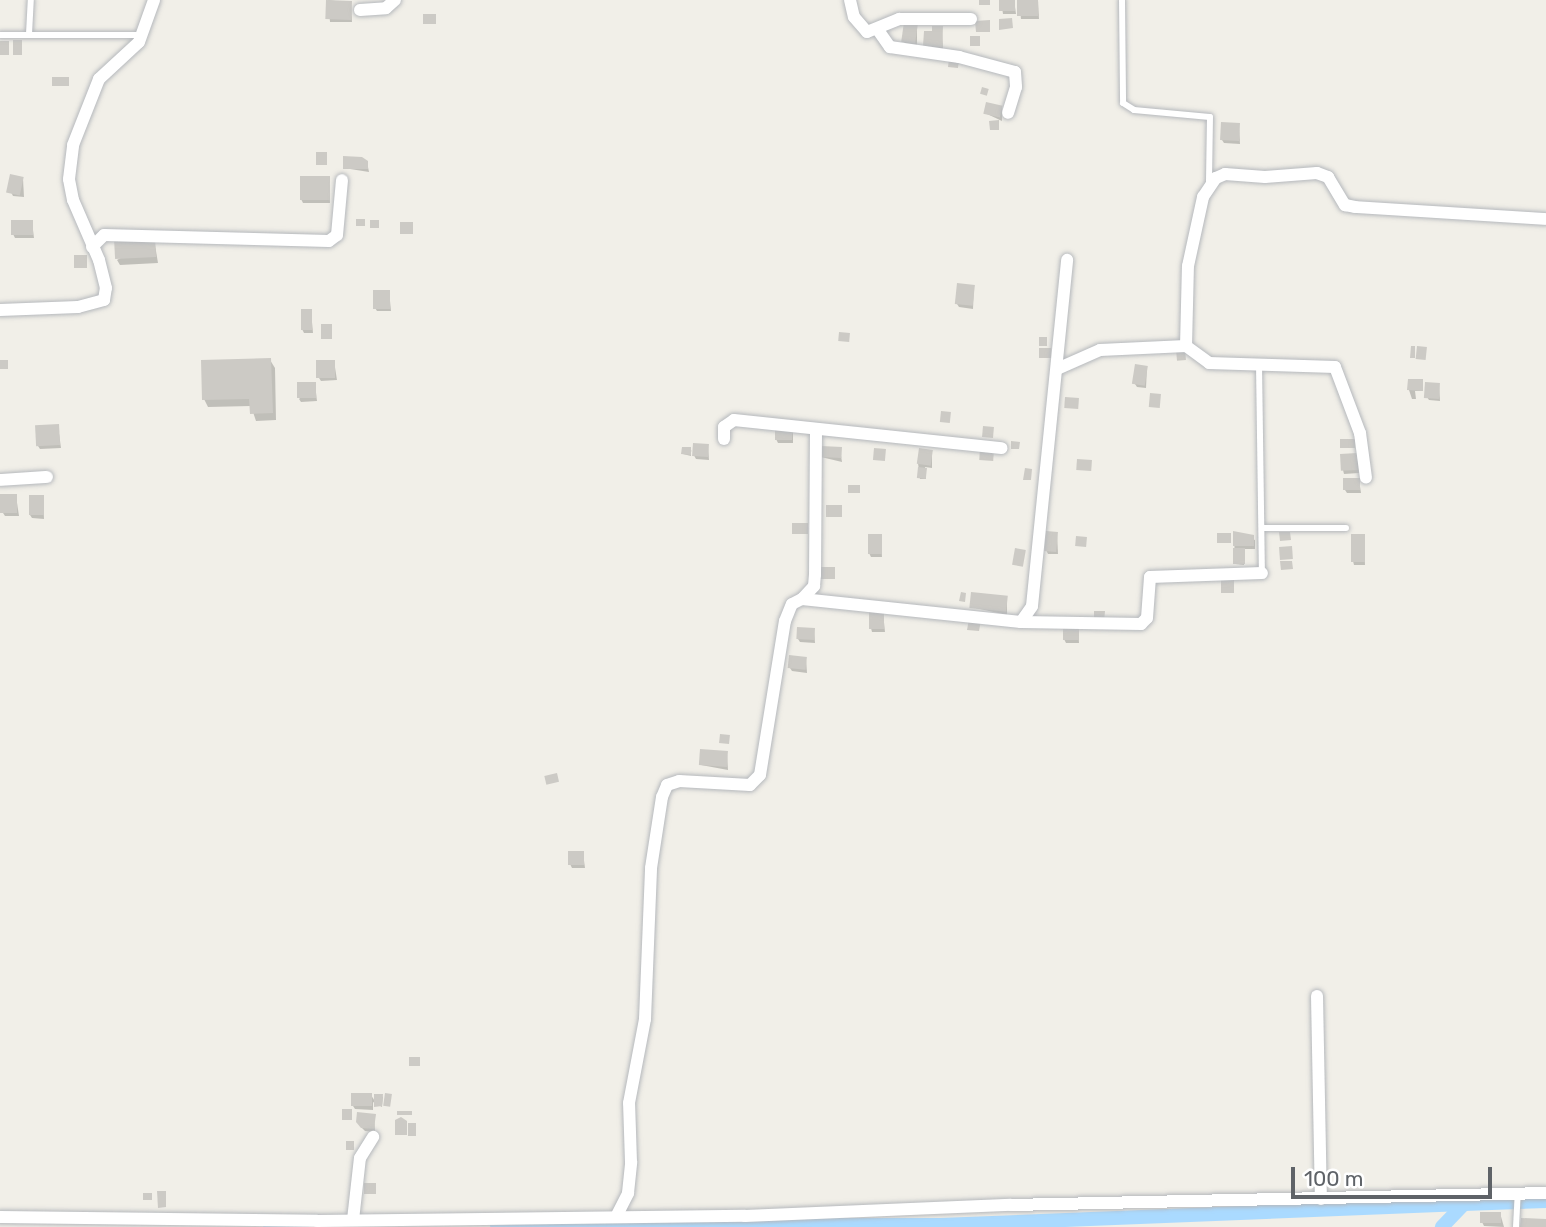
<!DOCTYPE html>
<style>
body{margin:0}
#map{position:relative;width:1546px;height:1227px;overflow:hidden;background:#f1efe8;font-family:Rubik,sans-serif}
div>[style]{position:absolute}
.shadow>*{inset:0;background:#0003}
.canal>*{height:14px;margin:-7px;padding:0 7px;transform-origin:7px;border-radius:7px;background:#aadaff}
.building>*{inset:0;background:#cccac5;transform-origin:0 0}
.roads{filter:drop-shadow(0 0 2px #b5b8bc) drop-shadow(0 0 2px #b5b8bc)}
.service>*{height:6px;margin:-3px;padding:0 3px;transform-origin:3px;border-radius:3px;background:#fff}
.minor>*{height:12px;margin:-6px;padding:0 6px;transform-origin:6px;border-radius:6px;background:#fff}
span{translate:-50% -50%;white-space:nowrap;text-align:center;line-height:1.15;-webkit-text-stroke:5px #fff;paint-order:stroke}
.scale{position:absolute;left:1291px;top:1167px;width:201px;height:32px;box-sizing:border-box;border:4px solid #5f6368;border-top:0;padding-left:9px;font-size:21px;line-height:24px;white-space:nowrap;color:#5f6368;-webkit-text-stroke:5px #fff;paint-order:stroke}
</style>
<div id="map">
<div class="shadow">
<div style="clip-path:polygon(328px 0,351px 3px,352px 22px,330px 22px)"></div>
<div style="clip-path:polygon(1001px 0,1014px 0,1016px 14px,1003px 14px)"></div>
<div style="clip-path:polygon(1019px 0,1038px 0,1039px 19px,1021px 19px)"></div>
<div style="clip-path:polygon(917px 25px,917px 46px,906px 45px,904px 41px)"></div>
<div style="clip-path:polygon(942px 28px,943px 50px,927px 49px,933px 33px)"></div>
<div style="clip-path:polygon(1002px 108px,1002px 121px,985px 113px)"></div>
<div style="clip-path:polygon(1239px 125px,1240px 144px,1224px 143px,1222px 140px)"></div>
<div style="clip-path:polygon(367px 162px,369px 172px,344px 168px)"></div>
<div style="clip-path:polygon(329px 178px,330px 203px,303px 203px,301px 199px)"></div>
<div style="clip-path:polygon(23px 179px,24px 197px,13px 196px,11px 192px)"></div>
<div style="clip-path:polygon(32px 222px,34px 238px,15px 238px,13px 234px)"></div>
<div style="clip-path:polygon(154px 239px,158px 263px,120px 265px,117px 260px)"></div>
<div style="clip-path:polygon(974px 287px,973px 309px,959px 307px,957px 304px)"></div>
<div style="clip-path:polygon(389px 291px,391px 311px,377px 311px,375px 308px)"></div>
<div style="clip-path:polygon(311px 311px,313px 333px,304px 333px,302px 329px)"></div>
<div style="clip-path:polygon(270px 360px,275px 368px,276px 420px,256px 421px,251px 406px,208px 407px,204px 399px)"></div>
<div style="clip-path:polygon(334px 361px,337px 380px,321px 381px,319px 378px)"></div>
<div style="clip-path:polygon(1147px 368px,1146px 388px,1137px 387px,1135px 384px)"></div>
<div style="clip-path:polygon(1423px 382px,1423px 391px,1415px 391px,1416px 399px,1412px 399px,1409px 390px)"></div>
<div style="clip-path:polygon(315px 384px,317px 401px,301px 402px,299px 399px)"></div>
<div style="clip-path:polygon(1439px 384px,1440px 401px,1429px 400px,1427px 397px)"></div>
<div style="clip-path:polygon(58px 426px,61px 448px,40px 449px,38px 446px)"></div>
<div style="clip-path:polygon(793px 430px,793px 443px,778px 443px,776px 439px)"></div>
<div style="clip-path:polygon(708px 446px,709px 460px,696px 459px,691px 450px,691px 456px,683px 454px,690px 449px,694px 455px)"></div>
<div style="clip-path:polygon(840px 449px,842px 462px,821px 457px)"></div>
<div style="clip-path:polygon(932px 452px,932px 468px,925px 467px,926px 479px,920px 479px,918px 463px)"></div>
<div style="clip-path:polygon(1358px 459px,1359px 473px,1344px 474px,1343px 470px)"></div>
<div style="clip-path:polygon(1359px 480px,1361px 493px,1347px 493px,1345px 490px)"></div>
<div style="clip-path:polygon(16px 496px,19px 516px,5px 516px,3px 513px)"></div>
<div style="clip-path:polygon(43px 497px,44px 519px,32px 518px,30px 515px)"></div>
<div style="clip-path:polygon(1057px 533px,1058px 554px,1048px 554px,1046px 550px)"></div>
<div style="clip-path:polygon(1234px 533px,1255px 540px,1255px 549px,1244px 549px,1244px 565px,1235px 564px)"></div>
<div style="clip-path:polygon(881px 536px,882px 557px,871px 557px,869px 553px)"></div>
<div style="clip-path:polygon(1364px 536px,1365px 565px,1354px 565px,1353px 561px)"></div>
<div style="clip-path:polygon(1007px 598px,1007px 615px,971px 607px)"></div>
<div style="clip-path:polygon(883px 613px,885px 632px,872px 632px,871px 628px)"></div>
<div style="clip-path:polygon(1078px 629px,1079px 643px,1066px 643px,1064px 639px)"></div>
<div style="clip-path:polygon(814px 630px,815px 643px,800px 642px,798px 639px)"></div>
<div style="clip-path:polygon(806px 659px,807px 673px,792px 671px,790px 668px)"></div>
<div style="clip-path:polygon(727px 753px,728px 770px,701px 765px)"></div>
<div style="clip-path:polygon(583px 853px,585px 868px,572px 868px,570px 864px)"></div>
<div style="clip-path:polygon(371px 1095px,376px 1103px,383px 1096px,382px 1107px,373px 1102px,373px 1110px,355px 1109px,353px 1106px)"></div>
<div style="clip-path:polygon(374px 1116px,375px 1132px,365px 1131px,360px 1126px)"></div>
<div style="clip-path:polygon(1500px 1213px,1504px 1227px,1484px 1226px,1482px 1222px)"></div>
</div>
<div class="canal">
<div style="left:1464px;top:1204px;width:82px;rotate:-2.1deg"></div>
<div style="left:497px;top:1225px;width:443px"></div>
<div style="left:940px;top:1225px;width:524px;rotate:-2.29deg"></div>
<div style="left:1464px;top:1204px;width:32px;rotate:134deg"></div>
<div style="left:270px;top:1227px;width:32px;rotate:-2deg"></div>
</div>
<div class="building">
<div style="left:326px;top:0;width:26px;height:19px;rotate:2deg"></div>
<div style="left:979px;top:0;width:11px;height:5px"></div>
<div style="left:999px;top:0;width:16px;height:11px"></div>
<div style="left:1017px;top:0;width:21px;height:16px"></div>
<div style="left:423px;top:14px;width:13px;height:10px"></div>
<div style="clip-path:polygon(1012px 18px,1013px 28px,999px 30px,999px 19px)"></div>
<div style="clip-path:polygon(990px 20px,990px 32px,976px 32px,975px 21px)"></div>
<div style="left:904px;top:22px;width:14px;height:20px;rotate:8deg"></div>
<div style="clip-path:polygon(932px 26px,943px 26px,942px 47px,923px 46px,924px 31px,932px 31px)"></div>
<div style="left:970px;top:36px;width:10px;height:10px"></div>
<div style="left:13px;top:40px;width:9px;height:15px"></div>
<div style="left:0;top:41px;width:9px;height:14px"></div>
<div style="left:949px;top:58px;width:10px;height:9px;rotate:6deg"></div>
<div style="left:52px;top:77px;width:17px;height:9px"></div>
<div style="left:982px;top:87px;width:7px;height:7px;rotate:16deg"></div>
<div style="left:986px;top:102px;width:17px;height:12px;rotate:13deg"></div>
<div style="clip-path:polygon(999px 120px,999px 130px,990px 130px,989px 121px)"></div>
<div style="left:1221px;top:122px;width:19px;height:18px;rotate:3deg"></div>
<div style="left:316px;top:152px;width:11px;height:13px"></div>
<div style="clip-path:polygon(343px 156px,362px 157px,368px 161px,368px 169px,343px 169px)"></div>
<div style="left:10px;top:174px;width:14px;height:19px;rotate:12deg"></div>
<div style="left:300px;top:176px;width:30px;height:24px"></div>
<div style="left:356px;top:219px;width:9px;height:7px"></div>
<div style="left:11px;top:220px;width:22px;height:15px"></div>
<div style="left:370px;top:220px;width:9px;height:8px"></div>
<div style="left:413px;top:222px;width:12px;height:13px;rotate:90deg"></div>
<div style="left:155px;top:237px;width:20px;height:41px;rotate:87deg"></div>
<div style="left:74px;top:255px;width:13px;height:13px"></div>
<div style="left:957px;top:283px;width:18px;height:21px;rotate:6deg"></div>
<div style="left:373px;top:290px;width:17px;height:19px"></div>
<div style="left:301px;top:309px;width:11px;height:21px"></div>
<div style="left:321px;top:324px;width:11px;height:15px"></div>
<div style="left:839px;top:332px;width:11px;height:9px;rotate:5deg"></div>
<div style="left:1047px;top:337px;width:9px;height:8px;rotate:90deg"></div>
<div style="clip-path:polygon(1411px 346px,1415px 346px,1415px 358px,1410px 358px)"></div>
<div style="left:1417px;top:346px;width:10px;height:13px;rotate:6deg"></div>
<div style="left:1039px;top:348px;width:12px;height:10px"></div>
<div style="left:1185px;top:349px;width:11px;height:9px;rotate:85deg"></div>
<div style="clip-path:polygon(271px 358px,273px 413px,250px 414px,249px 399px,202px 400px,201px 360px)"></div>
<div style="left:0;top:360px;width:8px;height:9px"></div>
<div style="left:316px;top:360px;width:19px;height:18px"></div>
<div style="left:1135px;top:364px;width:13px;height:20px;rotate:9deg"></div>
<div style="clip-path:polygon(1408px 379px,1423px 379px,1423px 391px,1407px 390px)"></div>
<div style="left:316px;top:382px;width:16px;height:19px;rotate:90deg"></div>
<div style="left:1425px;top:382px;width:15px;height:16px;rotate:4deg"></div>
<div style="left:1150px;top:393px;width:11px;height:14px;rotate:5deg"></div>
<div style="left:1065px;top:397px;width:14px;height:11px;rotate:4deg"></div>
<div style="left:941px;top:411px;width:10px;height:11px;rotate:6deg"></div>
<div style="left:59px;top:424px;width:21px;height:24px;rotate:87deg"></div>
<div style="left:775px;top:425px;width:17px;height:15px"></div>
<div style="left:983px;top:426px;width:11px;height:11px;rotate:5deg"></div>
<div style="left:1340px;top:439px;width:15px;height:9px"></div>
<div style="clip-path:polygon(1011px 441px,1020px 442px,1019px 449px,1011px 449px)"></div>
<div style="left:693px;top:443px;width:16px;height:13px;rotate:4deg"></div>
<div style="left:821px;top:446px;width:21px;height:11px;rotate:3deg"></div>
<div style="clip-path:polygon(682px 447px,691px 447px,691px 455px,681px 454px)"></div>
<div style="left:874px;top:448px;width:12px;height:12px;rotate:5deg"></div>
<div style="left:919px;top:448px;width:14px;height:16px;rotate:8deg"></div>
<div style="left:980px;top:449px;width:14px;height:11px;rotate:4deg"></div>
<div style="left:1357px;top:453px;width:17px;height:17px;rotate:87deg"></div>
<div style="left:1077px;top:459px;width:15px;height:11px;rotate:4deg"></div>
<div style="left:918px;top:467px;width:9px;height:11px;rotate:6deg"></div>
<div style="clip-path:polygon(1025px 468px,1032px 469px,1031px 480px,1023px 480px)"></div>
<div style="left:1343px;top:478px;width:17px;height:12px"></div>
<div style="left:848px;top:485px;width:12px;height:8px"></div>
<div style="left:0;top:494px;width:17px;height:19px"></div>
<div style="left:29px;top:495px;width:15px;height:20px"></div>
<div style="left:826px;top:505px;width:16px;height:12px"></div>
<div style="left:792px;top:523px;width:16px;height:11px"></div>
<div style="left:1046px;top:531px;width:12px;height:20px;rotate:5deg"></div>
<div style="clip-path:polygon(1233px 531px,1254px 535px,1254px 546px,1233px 546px)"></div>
<div style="clip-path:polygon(1279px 532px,1290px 532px,1291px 540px,1280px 541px)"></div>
<div style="left:1217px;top:533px;width:14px;height:10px"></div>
<div style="left:868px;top:534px;width:14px;height:20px"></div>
<div style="left:1351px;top:534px;width:14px;height:28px"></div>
<div style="left:1076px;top:536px;width:11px;height:10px;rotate:5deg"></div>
<div style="left:1292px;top:546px;width:13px;height:13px;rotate:86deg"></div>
<div style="left:1015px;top:548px;width:11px;height:17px;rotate:10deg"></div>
<div style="left:1233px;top:548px;width:12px;height:16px"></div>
<div style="clip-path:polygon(1280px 561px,1292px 561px,1293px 569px,1281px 570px)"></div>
<div style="left:820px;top:567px;width:15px;height:12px"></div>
<div style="left:1221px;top:579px;width:13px;height:14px"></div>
<div style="clip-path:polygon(961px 592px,966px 593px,965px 602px,959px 601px)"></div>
<div style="left:971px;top:592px;width:37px;height:16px;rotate:6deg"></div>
<div style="left:869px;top:611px;width:15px;height:18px"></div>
<div style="clip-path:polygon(1094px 611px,1105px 611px,1104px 622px,1094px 621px)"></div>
<div style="clip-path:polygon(969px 619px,981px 620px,979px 631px,967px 630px)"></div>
<div style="left:797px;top:627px;width:18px;height:12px;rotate:3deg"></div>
<div style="left:1063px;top:627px;width:16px;height:13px"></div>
<div style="left:789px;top:655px;width:18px;height:13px;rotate:6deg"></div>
<div style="left:720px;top:734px;width:10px;height:9px;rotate:6deg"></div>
<div style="left:700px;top:749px;width:28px;height:16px;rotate:4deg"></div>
<div style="left:557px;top:773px;width:9px;height:13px;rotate:77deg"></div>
<div style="left:568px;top:851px;width:16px;height:14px"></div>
<div style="left:420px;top:1057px;width:9px;height:11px;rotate:90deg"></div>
<div style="left:351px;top:1093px;width:21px;height:13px"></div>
<div style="left:385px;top:1093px;width:7px;height:13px;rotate:8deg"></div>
<div style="clip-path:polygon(374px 1094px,383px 1094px,382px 1106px,374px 1107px)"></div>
<div style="left:352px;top:1109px;width:11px;height:10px;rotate:90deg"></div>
<div style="left:412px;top:1111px;width:4px;height:15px;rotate:90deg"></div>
<div style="clip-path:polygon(357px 1112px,376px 1114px,374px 1129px,361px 1128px,356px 1122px)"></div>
<div style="clip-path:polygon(401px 1117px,407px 1121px,407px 1135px,395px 1135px,395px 1120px)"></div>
<div style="left:408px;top:1123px;width:8px;height:13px"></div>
<div style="left:346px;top:1141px;width:8px;height:9px"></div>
<div style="left:364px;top:1183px;width:12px;height:11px"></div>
<div style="clip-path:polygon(157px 1191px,166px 1191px,166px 1207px,158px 1208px)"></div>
<div style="left:143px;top:1193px;width:9px;height:7px"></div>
<div style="left:1480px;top:1212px;width:21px;height:11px"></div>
<div style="clip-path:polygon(1521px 1218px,1546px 1219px,1546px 1227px,1520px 1227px)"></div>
</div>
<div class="roads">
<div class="service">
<div style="left:1122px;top:0;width:103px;rotate:89.4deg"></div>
<div style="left:1123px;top:103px;width:13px;rotate:32deg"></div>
<div style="left:1134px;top:110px;width:76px;rotate:5.3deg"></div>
<div style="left:1210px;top:117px;width:65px;rotate:90.9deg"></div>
<div style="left:29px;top:34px;width:34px;rotate:-87deg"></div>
<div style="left:0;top:35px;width:141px"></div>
<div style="left:1259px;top:364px;width:208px;rotate:89.2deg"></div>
<div style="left:1262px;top:528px;width:84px"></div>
<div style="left:1516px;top:1227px;width:33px;rotate:-87deg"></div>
</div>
<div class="minor">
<div style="left:850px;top:0;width:17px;rotate:77deg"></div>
<div style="left:854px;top:17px;width:20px;rotate:49deg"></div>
<div style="left:867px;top:32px;width:35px;rotate:-22deg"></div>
<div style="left:899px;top:19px;width:72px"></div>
<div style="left:360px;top:10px;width:26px;rotate:-4deg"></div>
<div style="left:386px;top:8px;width:12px;rotate:-42deg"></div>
<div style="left:878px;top:30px;width:21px;rotate:55deg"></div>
<div style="left:890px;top:47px;width:70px;rotate:8.2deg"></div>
<div style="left:959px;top:57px;width:58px;rotate:15deg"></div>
<div style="left:1015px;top:72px;width:15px;rotate:86deg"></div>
<div style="left:1016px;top:87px;width:27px;rotate:107deg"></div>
<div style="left:92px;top:247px;width:17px;rotate:-45deg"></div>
<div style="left:104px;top:235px;width:225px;rotate:1.5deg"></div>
<div style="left:329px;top:241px;width:10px;rotate:-37deg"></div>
<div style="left:337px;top:235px;width:55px;rotate:-84.8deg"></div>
<div style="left:0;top:310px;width:78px;rotate:-2.2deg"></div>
<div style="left:78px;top:307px;width:27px;rotate:-15deg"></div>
<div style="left:104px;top:300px;width:12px;rotate:-81deg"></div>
<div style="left:106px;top:288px;width:29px;rotate:-104deg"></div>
<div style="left:99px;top:260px;width:65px;rotate:-113.4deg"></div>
<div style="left:73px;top:200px;width:21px;rotate:-101deg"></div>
<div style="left:69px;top:179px;width:34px;rotate:-83deg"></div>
<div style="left:73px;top:145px;width:71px;rotate:-68.5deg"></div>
<div style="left:99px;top:79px;width:54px;rotate:-42.8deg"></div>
<div style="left:139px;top:42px;width:45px;rotate:-70.3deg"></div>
<div style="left:1186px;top:346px;width:80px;rotate:-88.6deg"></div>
<div style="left:1188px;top:266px;width:71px;rotate:-77.7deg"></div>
<div style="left:1203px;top:197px;width:23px;rotate:-56deg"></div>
<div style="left:1216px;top:178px;width:10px;rotate:-24deg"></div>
<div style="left:1225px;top:174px;width:40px;rotate:4.3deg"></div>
<div style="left:1265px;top:177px;width:52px;rotate:-4.4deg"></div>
<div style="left:1317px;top:173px;width:12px;rotate:20deg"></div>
<div style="left:1328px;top:177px;width:33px;rotate:59deg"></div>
<div style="left:1345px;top:205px;width:10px;rotate:11deg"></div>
<div style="left:1355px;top:207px;width:191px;rotate:3.6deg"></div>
<div style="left:1057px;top:369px;width:47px;rotate:-23.8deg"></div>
<div style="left:1100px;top:350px;width:86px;rotate:-2.7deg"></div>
<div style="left:1186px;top:346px;width:29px;rotate:36deg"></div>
<div style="left:1209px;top:363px;width:126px;rotate:1.8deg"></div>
<div style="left:1335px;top:367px;width:71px;rotate:69.3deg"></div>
<div style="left:1360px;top:433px;width:45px;rotate:82.4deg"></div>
<div style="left:724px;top:439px;width:12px;rotate:-90deg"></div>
<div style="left:724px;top:427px;width:12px;rotate:-35deg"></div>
<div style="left:734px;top:420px;width:269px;rotate:6deg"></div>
<div style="left:0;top:480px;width:47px;rotate:-3.7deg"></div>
<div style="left:802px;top:599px;width:18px;rotate:-47deg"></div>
<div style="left:814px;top:586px;width:11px;rotate:-85deg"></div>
<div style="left:815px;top:575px;width:146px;rotate:-89.6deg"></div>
<div style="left:1021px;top:622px;width:19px;rotate:-55deg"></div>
<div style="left:1032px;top:606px;width:348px;rotate:-84.2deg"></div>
<div style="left:1317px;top:996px;width:203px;rotate:88.9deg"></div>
<div style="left:0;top:1217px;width:317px;rotate:0.7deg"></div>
<div style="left:317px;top:1221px;width:428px;rotate:-0.7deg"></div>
<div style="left:745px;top:1216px;width:266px;rotate:-2.4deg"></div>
<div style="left:1011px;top:1205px;width:535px;rotate:-1.28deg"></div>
<div style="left:616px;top:1217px;width:27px;rotate:-63deg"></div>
<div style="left:628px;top:1193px;width:31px;rotate:-84deg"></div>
<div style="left:631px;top:1162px;width:59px;rotate:-91.9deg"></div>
<div style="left:629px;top:1103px;width:86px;rotate:-79.2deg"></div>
<div style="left:645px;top:1019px;width:151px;rotate:-87.7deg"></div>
<div style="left:651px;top:868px;width:72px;rotate:-81.2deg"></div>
<div style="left:662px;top:797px;width:13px;rotate:-67deg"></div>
<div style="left:667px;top:785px;width:13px;rotate:-18deg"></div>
<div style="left:679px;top:781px;width:71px;rotate:3.2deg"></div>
<div style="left:750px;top:785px;width:14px;rotate:-45deg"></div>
<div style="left:760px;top:775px;width:156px;rotate:-80.8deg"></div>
<div style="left:785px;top:621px;width:18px;rotate:-68deg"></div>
<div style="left:792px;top:604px;width:11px;rotate:-27deg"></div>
<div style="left:802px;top:599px;width:220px;rotate:6deg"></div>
<div style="left:1021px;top:622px;width:120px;rotate:1deg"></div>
<div style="left:1141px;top:624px;width:8px;rotate:-45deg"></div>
<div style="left:1147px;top:618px;width:41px;rotate:-85.8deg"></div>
<div style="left:1150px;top:577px;width:112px;rotate:-2deg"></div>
<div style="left:353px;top:1220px;width:62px;rotate:-83.6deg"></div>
<div style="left:360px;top:1158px;width:25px;rotate:-58deg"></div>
</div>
</div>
<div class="scale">100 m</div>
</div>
